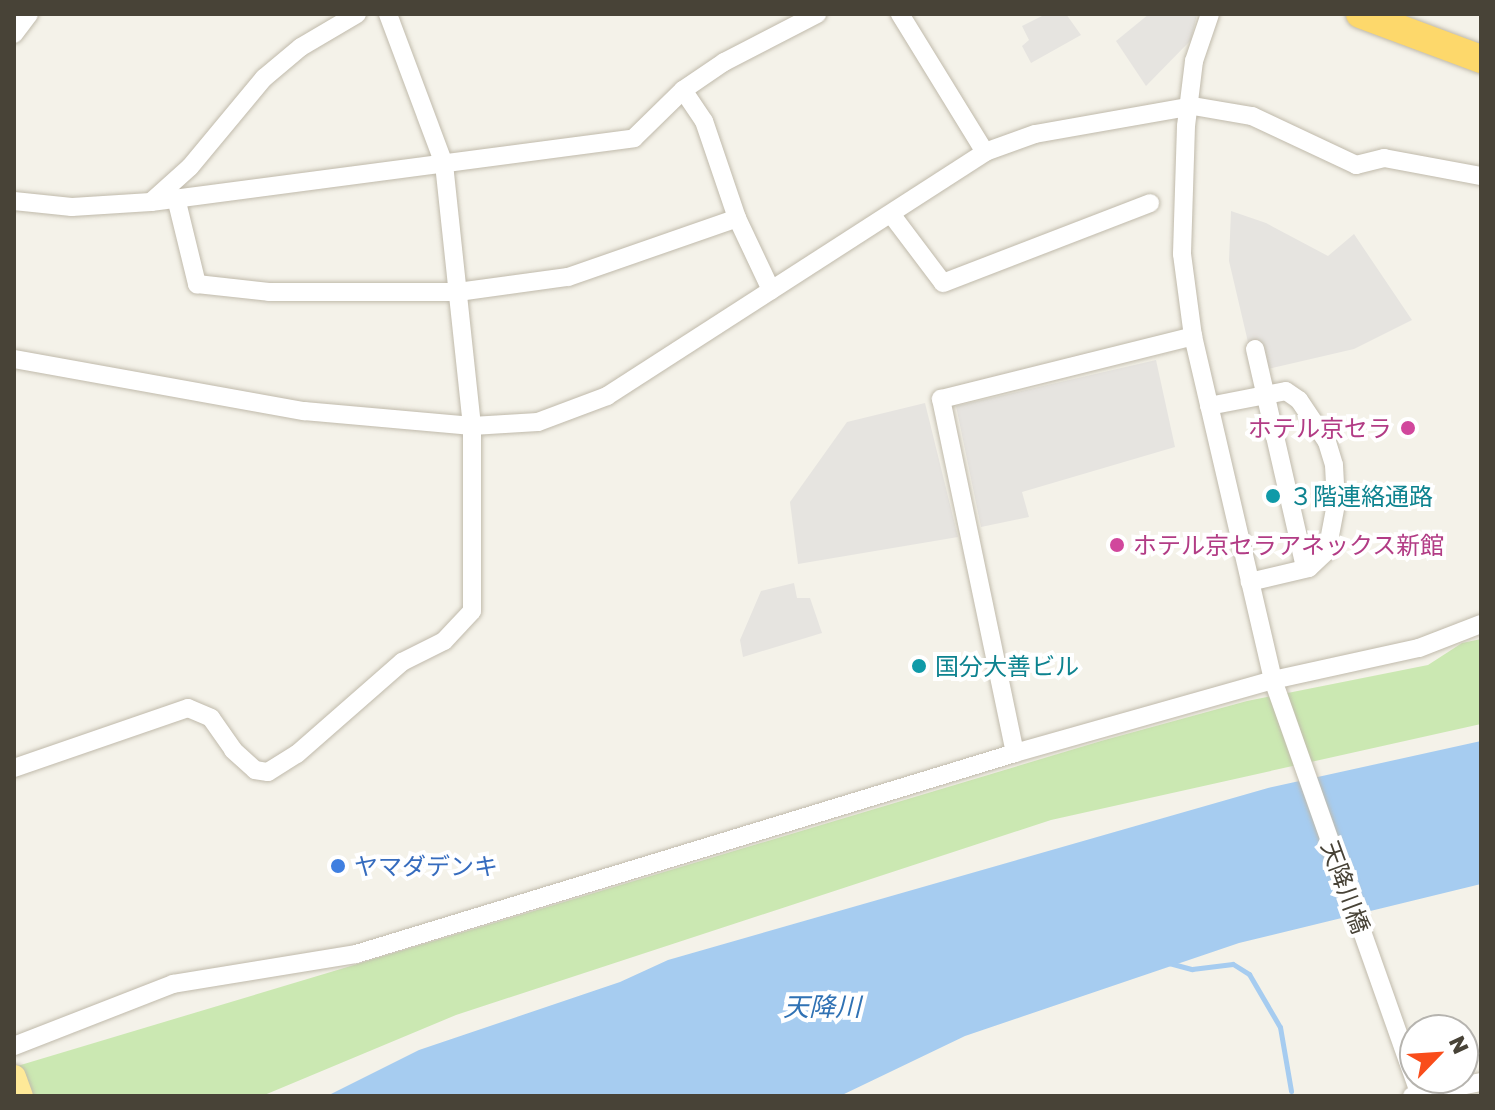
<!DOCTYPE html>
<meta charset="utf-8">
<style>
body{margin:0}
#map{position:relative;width:1495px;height:1110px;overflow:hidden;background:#f4f2e9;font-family:"Golos Text","Noto Sans JP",sans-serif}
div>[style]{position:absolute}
.green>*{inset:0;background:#cbe8b2}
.parking>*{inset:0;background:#e6e4e0}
.water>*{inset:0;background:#a6ccf0}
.stream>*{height:5px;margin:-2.5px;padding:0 2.5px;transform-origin:2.5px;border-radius:2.5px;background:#a6ccf0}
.roads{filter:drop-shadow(0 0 2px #c0baab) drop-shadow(0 0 2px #c0baab)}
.minor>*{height:18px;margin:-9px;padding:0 9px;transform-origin:9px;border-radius:9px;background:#fff}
.major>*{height:24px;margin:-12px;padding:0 12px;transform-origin:12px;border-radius:12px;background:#fee998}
.highway>*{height:28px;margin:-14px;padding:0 14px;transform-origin:14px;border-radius:14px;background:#fdd86b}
.dots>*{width:22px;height:22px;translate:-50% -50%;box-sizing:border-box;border:4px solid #fff;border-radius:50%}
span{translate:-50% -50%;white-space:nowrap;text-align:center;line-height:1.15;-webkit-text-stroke:8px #fff;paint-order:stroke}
.hotel-label{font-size:24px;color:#b23c85}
.right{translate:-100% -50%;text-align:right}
.left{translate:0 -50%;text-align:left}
.culture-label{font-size:24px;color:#0d838f}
.shop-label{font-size:24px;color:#366cbe}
.street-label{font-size:24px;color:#484337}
.water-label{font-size:26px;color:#3072b4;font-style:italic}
.frame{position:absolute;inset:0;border:16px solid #484337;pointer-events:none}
.north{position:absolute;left:1399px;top:1014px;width:80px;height:80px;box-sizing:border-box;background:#fff;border:2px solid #b6b4af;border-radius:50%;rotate:65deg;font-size:22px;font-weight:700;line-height:32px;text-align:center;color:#484337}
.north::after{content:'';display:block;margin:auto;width:28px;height:36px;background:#f94d1b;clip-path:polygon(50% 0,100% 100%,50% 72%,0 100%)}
</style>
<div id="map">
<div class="green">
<div style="clip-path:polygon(1481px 639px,1481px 724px,1051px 820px,456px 1015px,262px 1096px,14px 1096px,14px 1067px,1101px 741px,1247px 701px,1428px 665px,1462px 643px)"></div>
</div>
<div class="parking">
<div style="clip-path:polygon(1046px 14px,1066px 14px,1081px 35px,1031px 63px,1022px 46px,1029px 40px,1022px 26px)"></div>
<div style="clip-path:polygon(1149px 14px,1197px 14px,1191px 40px,1146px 86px,1116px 41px)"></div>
<div style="clip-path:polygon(1231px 211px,1266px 223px,1328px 256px,1354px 234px,1412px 320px,1354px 349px,1255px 372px,1229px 261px)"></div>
<div style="clip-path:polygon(1156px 360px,1175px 447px,1022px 492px,1029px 517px,981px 527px,956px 406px)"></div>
<div style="clip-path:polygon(925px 403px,958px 537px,798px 564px,790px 502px,847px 422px)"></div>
<div style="clip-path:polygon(794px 583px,797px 598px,810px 598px,822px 633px,743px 657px,740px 640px,761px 591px)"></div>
</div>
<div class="water">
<div style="clip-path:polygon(1481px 741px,1481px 884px,1239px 943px,965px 1036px,840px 1096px,327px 1096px,419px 1050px,620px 982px,668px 960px,1268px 788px)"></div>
</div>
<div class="stream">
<div style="left:1169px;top:963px;width:24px;rotate:15deg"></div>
<div style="left:1192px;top:969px;width:41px;rotate:-7deg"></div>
<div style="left:1233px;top:964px;width:19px;rotate:32deg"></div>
<div style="left:1249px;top:974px;width:61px;rotate:59.7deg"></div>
<div style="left:1280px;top:1027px;width:65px;rotate:80.2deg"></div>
</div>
<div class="roads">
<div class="minor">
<div style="left:900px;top:14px;width:162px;rotate:58.4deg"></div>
<div style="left:1210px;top:14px;width:50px;rotate:108.8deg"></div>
<div style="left:1194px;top:61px;width:65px;rotate:97deg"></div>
<div style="left:1186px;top:126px;width:128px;rotate:91.8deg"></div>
<div style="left:1182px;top:254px;width:83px;rotate:82.4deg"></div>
<div style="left:1193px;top:336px;width:353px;rotate:76.9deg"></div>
<div style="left:1273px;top:680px;width:441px;rotate:70.5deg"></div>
<div style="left:14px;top:34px;width:25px;rotate:-53deg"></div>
<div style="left:683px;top:90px;width:37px;rotate:56deg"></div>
<div style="left:704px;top:121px;width:102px;rotate:71.2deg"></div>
<div style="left:737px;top:218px;width:80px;rotate:64.7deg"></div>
<div style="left:176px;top:198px;width:89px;rotate:76.3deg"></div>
<div style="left:197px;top:284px;width:72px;rotate:6.3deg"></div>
<div style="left:269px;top:292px;width:189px"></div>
<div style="left:458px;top:292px;width:111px;rotate:-7.8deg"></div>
<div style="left:568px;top:277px;width:179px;rotate:-19.2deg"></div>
<div style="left:14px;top:201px;width:58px;rotate:5.9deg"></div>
<div style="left:72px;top:207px;width:79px;rotate:-3.6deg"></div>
<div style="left:151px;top:202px;width:487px;rotate:-7.5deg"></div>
<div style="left:634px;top:138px;width:69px;rotate:-44.4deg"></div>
<div style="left:683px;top:90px;width:50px;rotate:-34.3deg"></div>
<div style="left:724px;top:62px;width:105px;rotate:-27.3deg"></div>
<div style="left:151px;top:202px;width:52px;rotate:-41.9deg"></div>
<div style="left:190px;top:167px;width:116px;rotate:-50.3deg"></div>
<div style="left:264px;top:78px;width:48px;rotate:-40deg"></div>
<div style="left:301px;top:47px;width:65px;rotate:-30.5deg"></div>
<div style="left:891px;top:214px;width:86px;rotate:53deg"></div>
<div style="left:943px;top:283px;width:222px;rotate:-21.1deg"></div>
<div style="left:1255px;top:349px;width:225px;rotate:77.1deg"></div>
<div style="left:14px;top:359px;width:295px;rotate:10.2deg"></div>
<div style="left:304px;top:411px;width:169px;rotate:5.1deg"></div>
<div style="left:472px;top:426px;width:66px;rotate:-3.5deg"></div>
<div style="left:538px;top:422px;width:74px;rotate:-20.6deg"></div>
<div style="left:607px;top:396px;width:450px;rotate:-32.8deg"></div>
<div style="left:985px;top:152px;width:53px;rotate:-19.8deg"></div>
<div style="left:1035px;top:134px;width:160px;rotate:-10deg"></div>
<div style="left:1193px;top:106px;width:60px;rotate:9.6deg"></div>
<div style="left:1252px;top:116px;width:115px;rotate:25.2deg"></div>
<div style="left:1356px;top:165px;width:29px;rotate:-14deg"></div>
<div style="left:1384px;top:158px;width:99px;rotate:10.5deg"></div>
<div style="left:1209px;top:406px;width:78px;rotate:-11deg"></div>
<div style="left:1286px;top:391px;width:16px;rotate:35deg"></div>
<div style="left:1299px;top:400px;width:50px;rotate:56.3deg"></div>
<div style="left:1327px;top:442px;width:24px;rotate:73deg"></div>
<div style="left:1334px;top:465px;width:39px;rotate:87deg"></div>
<div style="left:1336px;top:504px;width:48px;rotate:100.8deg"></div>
<div style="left:1327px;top:551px;width:25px;rotate:137deg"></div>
<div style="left:1309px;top:568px;width:61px;rotate:166.7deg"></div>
<div style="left:1015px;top:753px;width:362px;rotate:-101.8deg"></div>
<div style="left:941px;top:399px;width:260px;rotate:-14deg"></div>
<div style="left:14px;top:768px;width:184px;rotate:-19deg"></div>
<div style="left:188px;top:708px;width:25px;rotate:23deg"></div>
<div style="left:211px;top:718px;width:39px;rotate:55deg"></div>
<div style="left:233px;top:750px;width:30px;rotate:42deg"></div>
<div style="left:255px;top:770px;width:13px;rotate:9deg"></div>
<div style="left:268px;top:772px;width:34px;rotate:-32deg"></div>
<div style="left:297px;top:754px;width:140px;rotate:-41.2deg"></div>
<div style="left:402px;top:662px;width:47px;rotate:-26.6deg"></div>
<div style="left:444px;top:641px;width:41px;rotate:-47deg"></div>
<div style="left:472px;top:611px;width:185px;rotate:-90deg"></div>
<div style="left:472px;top:426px;width:263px;rotate:-96.1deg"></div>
<div style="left:444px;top:164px;width:160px;rotate:-110.5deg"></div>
<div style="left:14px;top:1046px;width:171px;rotate:-21.3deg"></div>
<div style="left:173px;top:984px;width:185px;rotate:-9.3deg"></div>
<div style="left:356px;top:954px;width:689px;rotate:-16.96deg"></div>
<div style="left:1015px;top:753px;width:268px;rotate:-15.8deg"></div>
<div style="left:1273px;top:680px;width:149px;rotate:-12.4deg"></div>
<div style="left:1419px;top:648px;width:66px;rotate:-21.2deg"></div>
<div style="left:1412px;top:1096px;width:70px;rotate:-11.5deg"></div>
</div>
<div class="major">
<div style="left:14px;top:1077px;width:20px;rotate:70deg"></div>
</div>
<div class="highway">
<div style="left:1360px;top:14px;width:129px;rotate:20.4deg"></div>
</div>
</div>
<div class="dots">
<div style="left:1408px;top:428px;background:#d1479c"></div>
<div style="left:1273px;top:496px;background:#0f9aa8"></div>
<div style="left:1117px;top:545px;background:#d1479c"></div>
<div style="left:919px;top:666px;background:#0f9aa8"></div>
<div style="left:338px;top:866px;background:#3f7fe0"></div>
</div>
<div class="hotel-label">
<span class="right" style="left:1392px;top:428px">ホテル京セラ</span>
<span class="left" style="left:1133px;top:545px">ホテル京セラアネックス新館</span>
</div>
<div class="culture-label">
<span class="left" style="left:1289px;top:496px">３階連絡通路</span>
<span class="left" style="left:935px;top:666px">国分大善ビル</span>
</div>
<div class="shop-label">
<span class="left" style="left:354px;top:866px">ヤマダデンキ</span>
</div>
<div class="street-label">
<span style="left:1346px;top:887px;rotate:70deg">天降川橋</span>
</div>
<div class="water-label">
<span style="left:822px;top:1007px">天降川</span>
</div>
<div class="frame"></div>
<div class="north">N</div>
</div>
